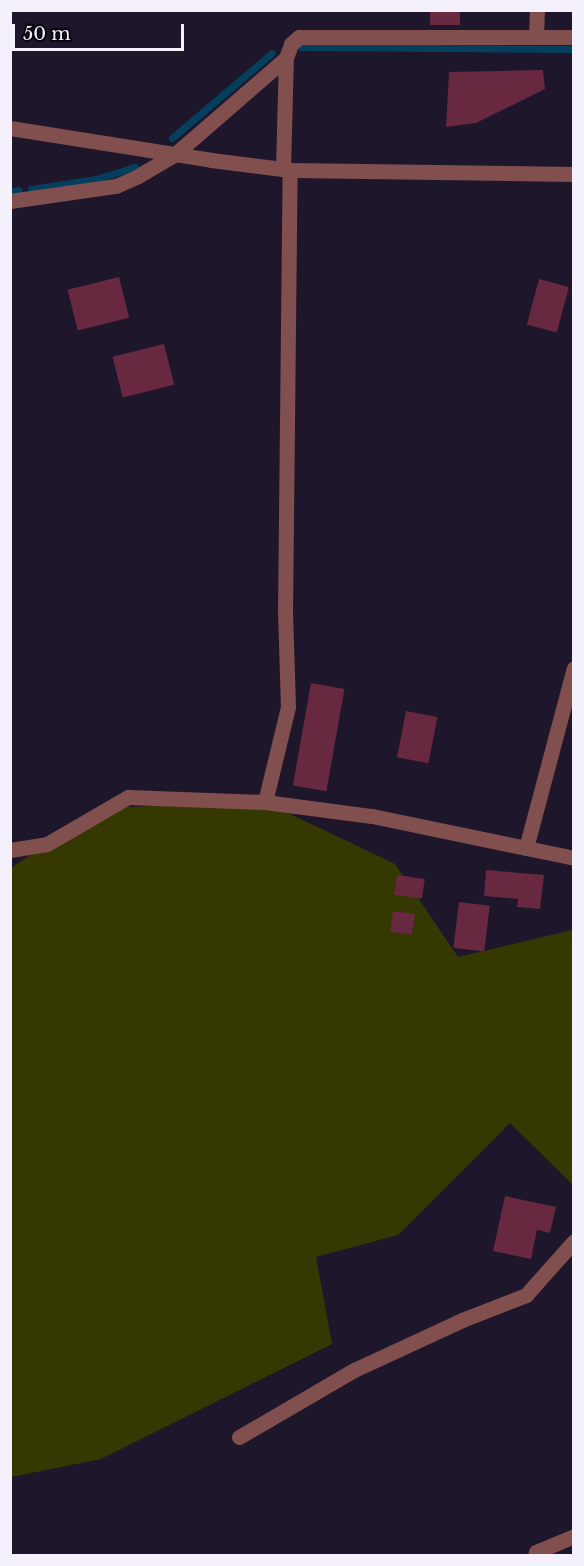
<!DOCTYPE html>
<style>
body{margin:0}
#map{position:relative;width:584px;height:1566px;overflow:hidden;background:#1e172c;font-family:"Libre Baskerville",serif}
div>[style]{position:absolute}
.green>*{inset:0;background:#353901}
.stream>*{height:7px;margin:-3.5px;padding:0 3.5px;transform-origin:3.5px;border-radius:3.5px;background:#04405d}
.building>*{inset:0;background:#672840;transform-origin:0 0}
.minor>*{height:15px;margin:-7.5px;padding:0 7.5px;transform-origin:7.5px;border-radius:7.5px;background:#824f4f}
.tertiary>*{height:15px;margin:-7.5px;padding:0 7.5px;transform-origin:7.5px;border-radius:7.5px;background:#824f4f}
span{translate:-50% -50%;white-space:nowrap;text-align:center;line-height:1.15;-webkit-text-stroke:6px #07050d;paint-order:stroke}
.frame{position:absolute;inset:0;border:12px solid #f4f1fd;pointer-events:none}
.scale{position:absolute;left:12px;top:24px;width:172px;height:27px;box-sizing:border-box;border:3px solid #f4f1fd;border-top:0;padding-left:8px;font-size:18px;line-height:21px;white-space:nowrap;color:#f4f1fd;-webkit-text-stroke:4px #07050d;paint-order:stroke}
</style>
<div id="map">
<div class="green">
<div style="clip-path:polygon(265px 802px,395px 864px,458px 957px,573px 930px,573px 1185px,510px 1123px,398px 1235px,316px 1257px,332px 1344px,101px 1459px,11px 1477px,11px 868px,47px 844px,127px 807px)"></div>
</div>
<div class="stream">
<div style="left:301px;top:47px;width:273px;rotate:0.4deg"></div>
<div style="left:172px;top:138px;width:131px;rotate:-40.4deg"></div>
<div style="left:31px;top:189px;width:66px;rotate:-8.7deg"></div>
<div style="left:96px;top:179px;width:41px;rotate:-17.1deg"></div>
<div style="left:10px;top:192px;width:9px;rotate:-13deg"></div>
</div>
<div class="building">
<div style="left:430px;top:10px;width:30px;height:15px"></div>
<div style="clip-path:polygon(543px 70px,545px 89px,476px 123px,446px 127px,449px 72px)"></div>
<div style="left:119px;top:277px;width:42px;height:53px;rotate:76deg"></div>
<div style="left:539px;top:279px;width:31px;height:47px;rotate:15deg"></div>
<div style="left:164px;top:344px;width:42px;height:53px;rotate:76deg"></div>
<div style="left:311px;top:683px;width:34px;height:104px;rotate:10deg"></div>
<div style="left:406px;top:711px;width:32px;height:47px;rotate:11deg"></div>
<div style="clip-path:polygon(486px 870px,544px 875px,540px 909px,517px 907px,518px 899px,484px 896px)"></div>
<div style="left:397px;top:875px;width:28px;height:20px;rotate:8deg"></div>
<div style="left:459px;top:902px;width:31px;height:46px;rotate:7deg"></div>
<div style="left:393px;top:911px;width:22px;height:21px;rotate:8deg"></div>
<div style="clip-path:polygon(505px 1196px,556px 1207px,550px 1233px,537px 1230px,531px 1259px,493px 1251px)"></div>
</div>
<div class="minor">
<div style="left:536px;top:37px;width:27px;rotate:-88deg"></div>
<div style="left:283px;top:169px;width:111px;rotate:-88.5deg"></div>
<div style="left:286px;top:58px;width:15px;rotate:-70deg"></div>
<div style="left:291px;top:44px;width:11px;rotate:-41deg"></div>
<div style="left:299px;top:37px;width:275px"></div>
<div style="left:10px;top:201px;width:107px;rotate:-8.1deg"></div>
<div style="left:116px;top:186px;width:24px;rotate:-24deg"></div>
<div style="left:138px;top:176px;width:42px;rotate:-30.3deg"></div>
<div style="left:174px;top:155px;width:148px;rotate:-40.9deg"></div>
<div style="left:265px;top:802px;width:98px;rotate:-76.4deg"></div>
<div style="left:288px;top:707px;width:93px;rotate:-91.8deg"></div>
<div style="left:285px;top:614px;width:444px;rotate:-89.4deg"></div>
<div style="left:526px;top:848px;width:186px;rotate:-75.1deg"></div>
<div style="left:10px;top:850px;width:37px;rotate:-9deg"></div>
<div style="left:47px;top:844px;width:94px;rotate:-30.1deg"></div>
<div style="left:128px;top:797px;width:137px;rotate:2.1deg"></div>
<div style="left:265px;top:802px;width:108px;rotate:7.5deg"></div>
<div style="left:372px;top:816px;width:206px;rotate:11.7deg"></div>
<div style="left:239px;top:1437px;width:133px;rotate:-30.2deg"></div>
<div style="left:354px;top:1370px;width:119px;rotate:-24.8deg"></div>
<div style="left:462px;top:1320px;width:69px;rotate:-21.3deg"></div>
<div style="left:526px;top:1295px;width:72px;rotate:-48.4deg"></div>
</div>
<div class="tertiary">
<div style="left:10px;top:128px;width:204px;rotate:9deg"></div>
<div style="left:211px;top:160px;width:80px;rotate:7.2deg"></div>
<div style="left:290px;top:170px;width:284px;rotate:0.8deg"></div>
<div style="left:535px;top:1556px;width:4px;rotate:-76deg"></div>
<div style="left:536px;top:1552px;width:41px;rotate:-22.8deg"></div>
</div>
<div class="frame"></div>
<div class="scale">50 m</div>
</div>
